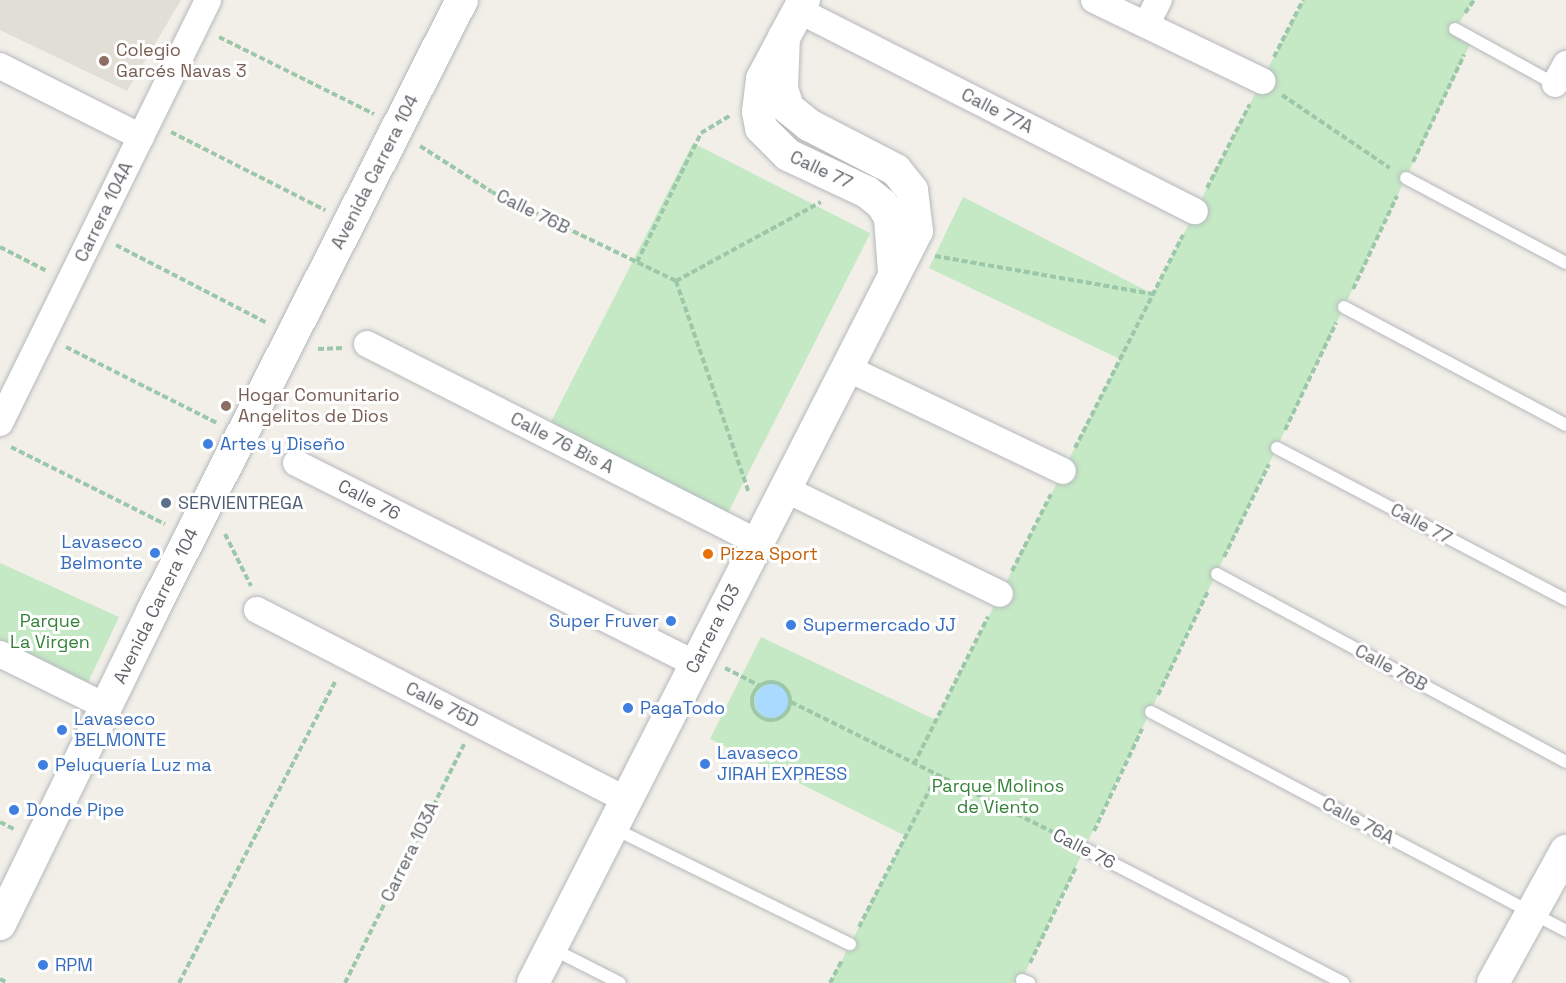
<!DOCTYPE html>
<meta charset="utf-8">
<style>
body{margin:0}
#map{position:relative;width:1566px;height:983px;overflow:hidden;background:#f1efe8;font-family:"Space Grotesk",sans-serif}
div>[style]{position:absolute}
.education>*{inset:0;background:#e1ded6}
.green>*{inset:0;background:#c5e8c5;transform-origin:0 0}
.water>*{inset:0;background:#aadaff}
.round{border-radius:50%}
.path>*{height:4px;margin-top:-2px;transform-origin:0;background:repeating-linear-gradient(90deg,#9cc7a9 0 6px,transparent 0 9px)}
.path>.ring{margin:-2px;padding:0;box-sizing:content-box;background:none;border:4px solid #9cc7a9;border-radius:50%}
.roads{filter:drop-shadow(0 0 2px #b5b8bc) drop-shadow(0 0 2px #b5b8bc)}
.service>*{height:12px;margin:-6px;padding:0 6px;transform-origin:6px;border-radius:6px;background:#fff}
.minor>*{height:26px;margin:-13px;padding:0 13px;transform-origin:13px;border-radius:13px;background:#fff}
.tertiary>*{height:32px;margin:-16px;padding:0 16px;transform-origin:16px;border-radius:16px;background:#fff}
.dots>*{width:16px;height:16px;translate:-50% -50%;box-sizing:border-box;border:3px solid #fff;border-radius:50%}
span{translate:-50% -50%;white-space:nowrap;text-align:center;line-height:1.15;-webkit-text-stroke:6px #fff;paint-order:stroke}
.education-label{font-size:18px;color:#785e54}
.left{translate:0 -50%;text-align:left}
.street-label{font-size:18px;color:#5f6368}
.shop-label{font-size:18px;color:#366cbe}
.right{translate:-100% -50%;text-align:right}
.service-label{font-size:18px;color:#4e5e75}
.food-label{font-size:18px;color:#c56008}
.park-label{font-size:18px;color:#348238}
</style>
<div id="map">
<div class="education">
<div style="clip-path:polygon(0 0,181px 0,127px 91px,0 30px)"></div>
</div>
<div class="green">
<div style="clip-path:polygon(1303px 0,1474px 0,1455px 29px,1473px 38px,1020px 983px,830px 983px,906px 836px,710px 739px,761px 637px,936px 720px,1120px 359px,929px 268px,963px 197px,1153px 294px)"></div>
<div style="left:693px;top:143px;width:199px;height:322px;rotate:27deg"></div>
<div style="clip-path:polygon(0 563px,119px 617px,82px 695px,0 654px)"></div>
</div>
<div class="water">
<div class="round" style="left:755px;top:684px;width:34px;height:34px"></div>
</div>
<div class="path">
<div style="left:1465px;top:13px;width:16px;rotate:-55deg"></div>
<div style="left:219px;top:37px;width:173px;rotate:26.4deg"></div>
<div style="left:1274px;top:57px;width:64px;rotate:-63deg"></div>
<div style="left:1282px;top:95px;width:130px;rotate:34.1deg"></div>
<div style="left:171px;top:132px;width:173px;rotate:26.9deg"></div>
<div style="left:420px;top:146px;width:85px;rotate:32.6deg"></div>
<div style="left:492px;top:192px;width:204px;rotate:25.8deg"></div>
<div style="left:1413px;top:162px;width:119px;rotate:-64.5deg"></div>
<div style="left:1207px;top:188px;width:94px;rotate:-62.9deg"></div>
<div style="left:116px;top:245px;width:170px;rotate:27.3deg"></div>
<div style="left:0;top:247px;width:53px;rotate:27.1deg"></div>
<div style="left:935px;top:256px;width:221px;rotate:9.9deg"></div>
<div style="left:637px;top:262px;width:144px;rotate:-63.6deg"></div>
<div style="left:701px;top:133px;width:33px;rotate:-31deg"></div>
<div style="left:676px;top:281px;width:224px;rotate:71deg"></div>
<div style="left:676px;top:281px;width:165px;rotate:-28.6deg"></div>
<div style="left:1353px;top:289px;width:103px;rotate:-64.7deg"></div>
<div style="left:66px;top:347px;width:169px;rotate:26.7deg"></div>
<div style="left:318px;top:349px;width:26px;rotate:-2deg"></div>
<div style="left:1285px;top:430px;width:119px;rotate:-64.5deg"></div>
<div style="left:11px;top:447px;width:172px;rotate:26.6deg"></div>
<div style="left:1075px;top:448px;width:239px;rotate:-63.1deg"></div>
<div style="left:225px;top:534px;width:58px;rotate:63.4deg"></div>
<div style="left:1224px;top:557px;width:103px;rotate:-64.2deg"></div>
<div style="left:1012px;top:571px;width:86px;rotate:-63.1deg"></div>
<div style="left:725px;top:668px;width:39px;rotate:27deg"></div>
<div class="ring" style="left:752px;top:682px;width:34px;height:34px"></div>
<div style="left:1158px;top:695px;width:115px;rotate:-64.3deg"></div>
<div style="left:791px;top:702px;width:310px;rotate:26.4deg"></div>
<div style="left:914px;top:764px;width:165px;rotate:-63.3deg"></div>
<div style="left:0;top:822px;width:16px;rotate:27deg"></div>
<div style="left:1094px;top:831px;width:113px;rotate:-64.8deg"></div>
<div style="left:859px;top:927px;width:171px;rotate:-62.8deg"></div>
<div style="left:1030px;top:963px;width:106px;rotate:-64.4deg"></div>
<div style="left:0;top:979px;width:9px;rotate:27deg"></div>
<div style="left:179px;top:983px;width:341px;rotate:-62.6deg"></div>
<div style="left:345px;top:983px;width:267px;rotate:-63.5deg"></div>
<div style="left:830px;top:983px;width:26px;rotate:-62deg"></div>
</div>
<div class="roads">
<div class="service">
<div style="left:1455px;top:29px;width:116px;rotate:28.8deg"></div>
<div style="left:1406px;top:178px;width:181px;rotate:28deg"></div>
<div style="left:1344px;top:307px;width:251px;rotate:28deg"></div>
<div style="left:1277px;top:448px;width:327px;rotate:27.7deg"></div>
<div style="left:1217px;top:574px;width:396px;rotate:28.3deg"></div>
<div style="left:1151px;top:712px;width:469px;rotate:27.8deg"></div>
<div style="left:613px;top:828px;width:264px;rotate:26.1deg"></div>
<div style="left:1085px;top:849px;width:291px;rotate:27.4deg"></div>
<div style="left:551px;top:948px;width:77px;rotate:26.9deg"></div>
<div style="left:1022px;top:980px;width:8px;rotate:23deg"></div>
</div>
<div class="minor">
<div style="left:1094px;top:0;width:187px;rotate:25.7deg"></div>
<div style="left:798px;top:10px;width:445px;rotate:26.9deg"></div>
<div style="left:1146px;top:25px;width:28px;rotate:-63deg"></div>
<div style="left:0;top:66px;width:158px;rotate:26.7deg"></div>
<div style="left:1555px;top:84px;width:23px;rotate:-61deg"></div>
<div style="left:367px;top:344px;width:438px;rotate:26.9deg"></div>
<div style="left:847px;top:368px;width:239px;rotate:25.5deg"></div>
<div style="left:0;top:423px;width:471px;rotate:-63.8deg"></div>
<div style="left:296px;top:463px;width:448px;rotate:26.7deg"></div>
<div style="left:785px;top:489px;width:239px;rotate:26deg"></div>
<div style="left:257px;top:610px;width:415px;rotate:27.2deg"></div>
<div style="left:0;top:654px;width:119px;rotate:26.4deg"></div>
</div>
<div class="tertiary">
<div style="left:804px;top:0;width:89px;rotate:118deg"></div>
<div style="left:762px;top:79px;width:33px;rotate:97deg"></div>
<div style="left:758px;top:112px;width:16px;rotate:79deg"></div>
<div style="left:761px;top:128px;width:38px;rotate:45deg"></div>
<div style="left:788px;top:155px;width:87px;rotate:25.1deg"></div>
<div style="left:867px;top:192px;width:19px;rotate:39deg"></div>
<div style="left:882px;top:204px;width:16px;rotate:60deg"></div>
<div style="left:890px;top:218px;width:55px;rotate:85.8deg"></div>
<div style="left:0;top:924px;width:347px;rotate:-64deg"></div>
<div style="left:152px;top:612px;width:686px;rotate:-63.14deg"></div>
<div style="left:533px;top:983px;width:844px;rotate:-62.95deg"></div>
<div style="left:917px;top:231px;width:41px;rotate:-97deg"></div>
<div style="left:912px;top:190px;width:26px;rotate:-129deg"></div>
<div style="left:896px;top:170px;width:98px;rotate:-152.7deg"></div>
<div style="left:809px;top:125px;width:27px;rotate:-141deg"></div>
<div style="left:788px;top:108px;width:21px;rotate:-107deg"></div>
<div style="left:782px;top:88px;width:51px;rotate:-87.8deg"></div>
<div style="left:1493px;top:983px;width:151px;rotate:-61.1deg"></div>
</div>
</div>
<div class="dots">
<div style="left:104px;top:61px;background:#8d6e63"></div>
<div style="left:226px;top:406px;background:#8d6e63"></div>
<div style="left:208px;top:444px;background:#3f7fe0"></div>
<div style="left:166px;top:503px;background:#5c6f8a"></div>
<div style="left:155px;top:553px;background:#3f7fe0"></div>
<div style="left:708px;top:554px;background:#e8710a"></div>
<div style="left:671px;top:621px;background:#3f7fe0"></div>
<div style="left:791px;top:625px;background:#3f7fe0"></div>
<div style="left:628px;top:708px;background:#3f7fe0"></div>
<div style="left:62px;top:730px;background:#3f7fe0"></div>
<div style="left:705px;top:764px;background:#3f7fe0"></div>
<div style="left:43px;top:765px;background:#3f7fe0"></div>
<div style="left:14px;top:810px;background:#3f7fe0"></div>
<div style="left:43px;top:965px;background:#3f7fe0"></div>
</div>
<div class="education-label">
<span class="left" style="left:116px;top:61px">Colegio<br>Garcés Navas 3</span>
<span class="left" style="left:238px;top:406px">Hogar Comunitario<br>Angelitos de Dios</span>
</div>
<div class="street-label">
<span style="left:997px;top:111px;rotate:27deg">Calle 77A</span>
<span style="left:821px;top:170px;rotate:25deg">Calle 77</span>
<span style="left:375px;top:172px;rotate:-63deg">Avenida Carrera 104</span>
<span style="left:104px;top:212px;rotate:-64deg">Carrera 104A</span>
<span style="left:533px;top:212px;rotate:26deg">Calle 76B</span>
<span style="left:562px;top:443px;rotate:27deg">Calle 76 Bis A</span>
<span style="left:369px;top:500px;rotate:27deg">Calle 76</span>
<span style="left:1421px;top:524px;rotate:28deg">Calle 77</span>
<span style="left:156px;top:606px;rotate:-64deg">Avenida Carrera 104</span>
<span style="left:713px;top:629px;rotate:-63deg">Carrera 103</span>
<span style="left:1391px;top:668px;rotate:28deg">Calle 76B</span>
<span style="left:442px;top:705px;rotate:27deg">Calle 75D</span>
<span style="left:1358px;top:821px;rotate:28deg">Calle 76A</span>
<span style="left:1084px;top:849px;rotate:27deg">Calle 76</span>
<span style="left:410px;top:852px;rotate:-64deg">Carrera 103A</span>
</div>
<div class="shop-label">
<span class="left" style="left:220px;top:444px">Artes y Diseño</span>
<span class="right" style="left:143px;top:553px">Lavaseco<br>Belmonte</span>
<span class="right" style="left:659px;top:621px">Super Fruver</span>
<span class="left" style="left:803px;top:625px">Supermercado JJ</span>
<span class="left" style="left:640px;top:708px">PagaTodo</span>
<span class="left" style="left:74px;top:730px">Lavaseco<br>BELMONTE</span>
<span class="left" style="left:717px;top:764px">Lavaseco<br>JIRAH EXPRESS</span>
<span class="left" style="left:55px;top:765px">Peluquería Luz ma</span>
<span class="left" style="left:26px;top:810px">Donde Pipe</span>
<span class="left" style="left:55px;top:965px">RPM</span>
</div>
<div class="service-label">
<span class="left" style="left:178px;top:503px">SERVIENTREGA</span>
</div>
<div class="food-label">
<span class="left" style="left:720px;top:554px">Pizza Sport</span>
</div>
<div class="park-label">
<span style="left:50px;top:632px">Parque<br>La Virgen</span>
<span style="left:998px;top:797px">Parque Molinos<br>de Viento</span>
</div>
</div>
